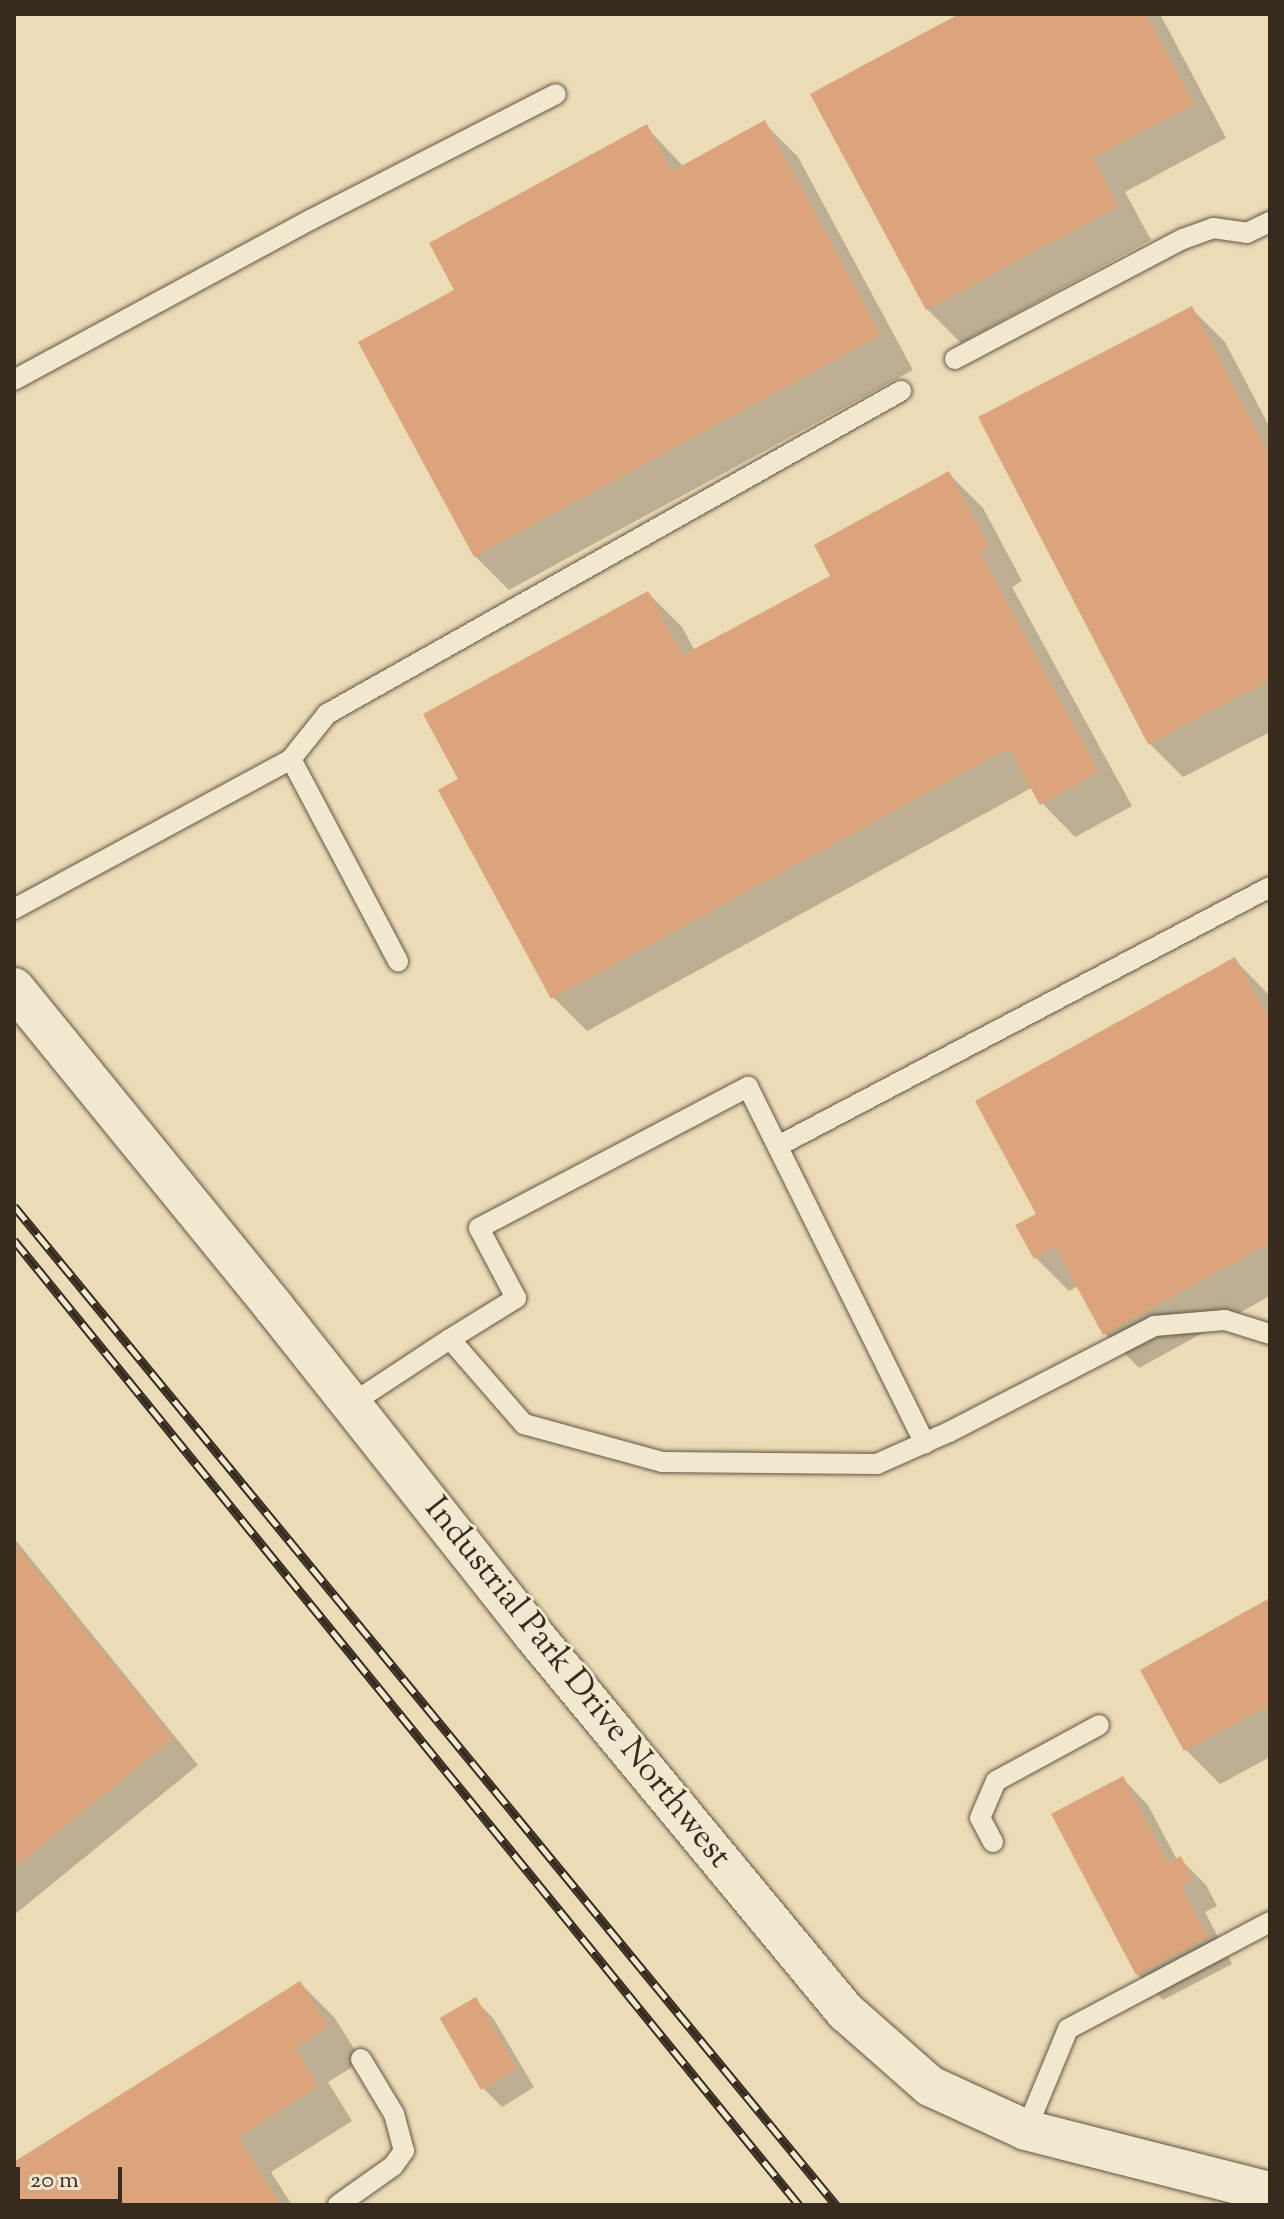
<!DOCTYPE html>
<style>
body{margin:0}
#map{position:relative;width:1284px;height:2219px;overflow:hidden;background:#ebdbb6;font-family:"Sorts Mill Goudy",serif}
div>[style]{position:absolute}
.shadow>*{inset:0;background:#0003}
.building>*{inset:0;background:#dca47c;transform-origin:0 0}
.roads{filter:drop-shadow(0 0 2px #645645) drop-shadow(0 0 2px #645645)}
.lane>*{height:20px;margin:-10px;padding:0 10px;transform-origin:10px;border-radius:10px;background:#f2e8d0}
.street>*{height:40px;margin:-20px;padding:0 20px;transform-origin:20px;border-radius:20px;background:#f2e8d0}
.rail>*{height:9px;margin-top:-4.5px;transform-origin:0;background:repeating-linear-gradient(90deg,#f2e8d0 0 18px,#372a1f 0 36px);box-sizing:border-box;border-block:2px solid #372a1f}
span{translate:-50% -50%;white-space:nowrap;text-align:center;line-height:1.15;-webkit-text-stroke:6px #f2e8d0;paint-order:stroke}
.street-label{font-size:34px;color:#372a1f}
.frame{position:absolute;inset:0;border:16px solid #372a1f;pointer-events:none}
.scale{position:absolute;left:16px;top:2167px;width:106px;height:36px;box-sizing:border-box;border:4px solid #372a1f;border-top:0;padding-left:10px;font-size:24px;line-height:28px;white-space:nowrap;color:#372a1f;-webkit-text-stroke:6px #f2e8d0;paint-order:stroke}
</style>
<div id="map">
<div class="shadow">
<div style="clip-path:polygon(963px 14px,1160px 14px,1226px 138px,1125px 192px,1151px 240px,961px 343px,927px 309px)"></div>
<div style="clip-path:polygon(764px 123px,798px 157px,913px 370px,509px 590px,475px 556px,457px 291px,646px 127px,684px 167px)"></div>
<div style="clip-path:polygon(1191px 308px,1225px 342px,1270px 428px,1270px 732px,1183px 777px,1149px 743px)"></div>
<div style="clip-path:polygon(949px 474px,983px 508px,1022px 581px,1012px 587px,1132px 806px,1075px 837px,1042px 803px,1033px 787px,587px 1031px,553px 997px,461px 779px,648px 593px,682px 627px,695px 651px,832px 576px)"></div>
<div style="clip-path:polygon(1235px 960px,1270px 996px,1270px 1296px,1139px 1368px,1105px 1334px,1078px 1286px,1069px 1291px,1035px 1257px,1039px 1214px)"></div>
<div style="clip-path:polygon(14px 1538px,198px 1765px,14px 1915px)"></div>
<div style="clip-path:polygon(1270px 1601px,1270px 1757px,1220px 1784px,1186px 1750px,1143px 1670px)"></div>
<div style="clip-path:polygon(1122px 1778px,1148px 1805px,1177px 1860px,1180px 1859px,1206px 1885px,1217px 1906px,1205px 1912px,1232px 1964px,1163px 2000px,1137px 1974px)"></div>
<div style="clip-path:polygon(300px 1983px,334px 2017px,362px 2061px,328px 2082px,352px 2121px,271px 2172px,292px 2205px,14px 2205px,14px 2164px)"></div>
<div style="clip-path:polygon(475px 2000px,493px 2018px,534px 2087px,502px 2107px,484px 2089px)"></div>
</div>
<div class="building">
<div style="clip-path:polygon(959px 14px,1146px 14px,1194px 104px,1093px 158px,1119px 206px,926px 310px,810px 94px)"></div>
<div style="clip-path:polygon(765px 120px,881px 335px,474px 557px,358px 342px,454px 290px,429px 243px,647px 124px,672px 171px)"></div>
<div style="clip-path:polygon(1192px 306px,1270px 456px,1270px 680px,1148px 744px,978px 417px)"></div>
<div style="clip-path:polygon(949px 471px,990px 547px,980px 552px,1099px 772px,1040px 805px,1009px 748px,551px 999px,438px 790px,458px 779px,423px 714px,648px 591px,683px 655px,830px 576px,814px 545px)"></div>
<div style="clip-path:polygon(1235px 957px,1270px 1020px,1270px 1243px,1103px 1335px,1055px 1247px,1034px 1259px,1015px 1225px,1036px 1214px,975px 1101px)"></div>
<div style="clip-path:polygon(14px 1542px,173px 1738px,14px 1868px)"></div>
<div style="clip-path:polygon(1270px 1598px,1270px 1714px,1266px 1707px,1184px 1751px,1140px 1670px)"></div>
<div style="clip-path:polygon(1123px 1776px,1168px 1863px,1181px 1856px,1193px 1880px,1181px 1886px,1208px 1937px,1136px 1975px,1051px 1814px)"></div>
<div style="clip-path:polygon(300px 1981px,329px 2026px,295px 2048px,319px 2086px,238px 2137px,281px 2205px,14px 2205px,14px 2162px)"></div>
<div style="left:476px;top:1997px;width:83px;height:42px;rotate:60deg"></div>
</div>
<div class="roads">
<div class="lane">
<div style="left:955px;top:359px;width:258px;rotate:-27.8deg"></div>
<div style="left:1183px;top:239px;width:32px;rotate:-20deg"></div>
<div style="left:1213px;top:228px;width:34px;rotate:8deg"></div>
<div style="left:1247px;top:233px;width:25px;rotate:-26deg"></div>
<div style="left:14px;top:380px;width:336px;rotate:-28.4deg"></div>
<div style="left:310px;top:220px;width:276px;rotate:-27.1deg"></div>
<div style="left:291px;top:759px;width:58px;rotate:-51.3deg"></div>
<div style="left:327px;top:714px;width:659px;rotate:-29.37deg"></div>
<div style="left:14px;top:909px;width:315px;rotate:-28.4deg"></div>
<div style="left:291px;top:759px;width:229px;rotate:62.1deg"></div>
<div style="left:778px;top:1146px;width:556px;rotate:-27.76deg"></div>
<div style="left:450px;top:1339px;width:78px;rotate:-31.8deg"></div>
<div style="left:516px;top:1298px;width:79px;rotate:-117.9deg"></div>
<div style="left:479px;top:1228px;width:304px;rotate:-27.7deg"></div>
<div style="left:748px;top:1087px;width:398px;rotate:63.6deg"></div>
<div style="left:351px;top:1404px;width:118px;rotate:-33.3deg"></div>
<div style="left:450px;top:1339px;width:113px;rotate:49deg"></div>
<div style="left:524px;top:1424px;width:143px;rotate:15.4deg"></div>
<div style="left:662px;top:1462px;width:215px;rotate:0.5deg"></div>
<div style="left:877px;top:1464px;width:79px;rotate:-24deg"></div>
<div style="left:949px;top:1432px;width:231px;rotate:-27.3deg"></div>
<div style="left:1154px;top:1326px;width:71px;rotate:-4.8deg"></div>
<div style="left:1225px;top:1320px;width:47px;rotate:17.3deg"></div>
<div style="left:993px;top:1842px;width:27px;rotate:-118deg"></div>
<div style="left:980px;top:1818px;width:40px;rotate:-66.6deg"></div>
<div style="left:996px;top:1781px;width:117px;rotate:-28.5deg"></div>
<div style="left:1026px;top:2130px;width:109px;rotate:-67.4deg"></div>
<div style="left:1068px;top:2029px;width:229px;rotate:-27.9deg"></div>
<div style="left:338px;top:2205px;width:67px;rotate:-35.3deg"></div>
<div style="left:393px;top:2166px;width:19px;rotate:-54deg"></div>
<div style="left:404px;top:2151px;width:38px;rotate:-105deg"></div>
<div style="left:394px;top:2114px;width:64px;rotate:-121deg"></div>
</div>
<div class="street">
<div style="left:14px;top:988px;width:412px;rotate:50.8deg"></div>
<div style="left:274px;top:1307px;width:417px;rotate:51.6deg"></div>
<div style="left:533px;top:1634px;width:491px;rotate:50.4deg"></div>
<div style="left:846px;top:2012px;width:112px;rotate:41.4deg"></div>
<div style="left:930px;top:2086px;width:106px;rotate:24.6deg"></div>
<div style="left:1026px;top:2130px;width:252px;rotate:14.3deg"></div>
</div>
</div>
<div class="rail">
<div style="left:14px;top:1206px;width:1294px;rotate:50.55deg"></div>
<div style="left:14px;top:1240px;width:1244px;rotate:50.87deg"></div>
</div>
<div class="street-label">
<span style="left:577px;top:1683px;rotate:51deg">Industrial Park Drive Northwest</span>
</div>
<div class="frame"></div>
<div class="scale">20 m</div>
</div>
